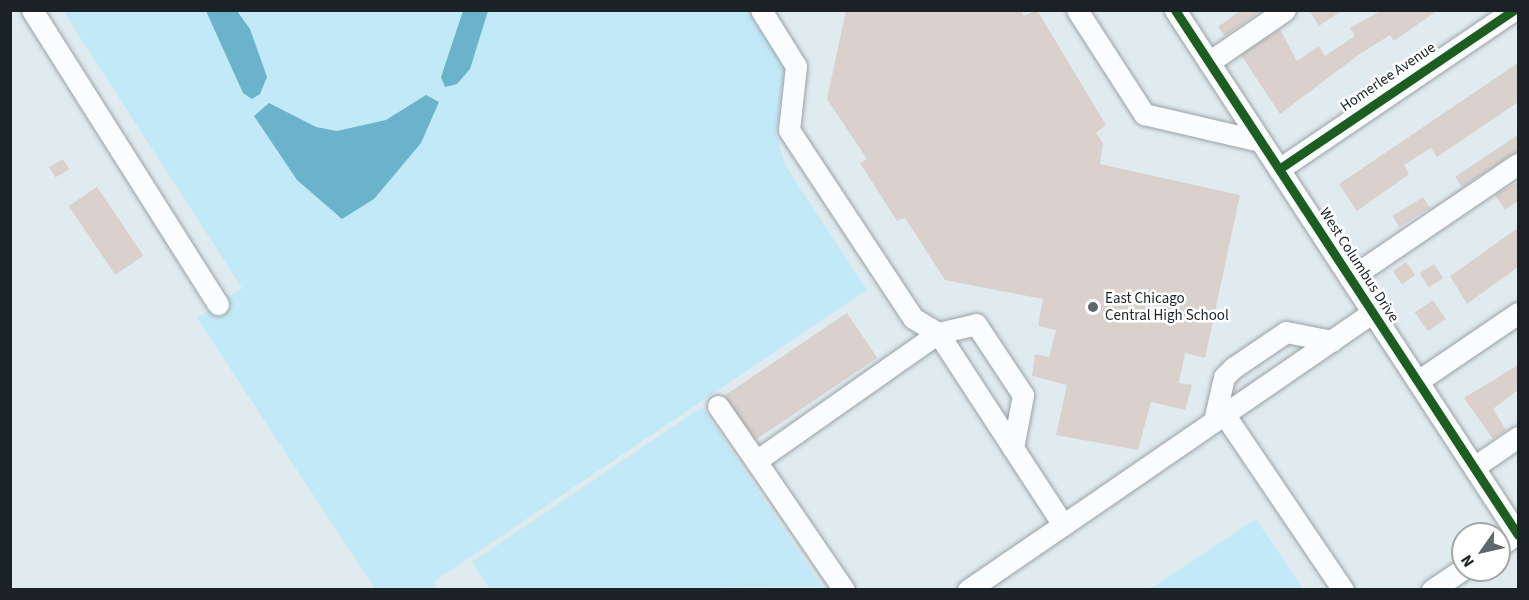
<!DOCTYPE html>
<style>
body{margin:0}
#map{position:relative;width:1529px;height:600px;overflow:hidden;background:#e0ebf0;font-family:"Source Sans 3",sans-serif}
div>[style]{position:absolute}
.green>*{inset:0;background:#c2e9f8}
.water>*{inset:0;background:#6bb3cb}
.building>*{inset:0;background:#dbd1cc;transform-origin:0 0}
.roads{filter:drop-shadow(0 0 2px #9aa2a5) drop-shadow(0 0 2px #9aa2a5)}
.minor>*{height:21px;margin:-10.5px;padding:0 10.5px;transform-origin:10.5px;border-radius:10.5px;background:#fafcfd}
.cycleway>*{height:9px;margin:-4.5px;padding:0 4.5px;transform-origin:4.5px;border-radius:4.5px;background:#1b5e20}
.dots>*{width:16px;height:16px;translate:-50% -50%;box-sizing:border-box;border:3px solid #fff;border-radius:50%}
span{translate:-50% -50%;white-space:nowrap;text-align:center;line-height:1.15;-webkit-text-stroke:5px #fff;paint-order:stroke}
.street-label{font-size:15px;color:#1a2225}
.poi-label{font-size:15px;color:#1a2225}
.left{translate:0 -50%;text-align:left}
.frame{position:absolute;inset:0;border:12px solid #1a2225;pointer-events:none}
.north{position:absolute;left:1451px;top:522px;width:60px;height:60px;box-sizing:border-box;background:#fff;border:2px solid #a3a7a8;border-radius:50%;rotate:236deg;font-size:16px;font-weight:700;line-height:24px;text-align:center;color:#1a2225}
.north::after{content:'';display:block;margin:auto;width:21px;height:27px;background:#5f686c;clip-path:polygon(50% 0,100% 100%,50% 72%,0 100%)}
</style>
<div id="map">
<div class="green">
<div style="clip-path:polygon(63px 11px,748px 11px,785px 66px,776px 134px,785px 165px,867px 290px,433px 582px,437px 589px,375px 589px,197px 318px,242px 288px)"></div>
<div style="clip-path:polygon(702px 407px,822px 587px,490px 589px,472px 562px)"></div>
<div style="clip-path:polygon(1256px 519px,1303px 589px,1150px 589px)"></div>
</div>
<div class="water">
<div style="clip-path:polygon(206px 11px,237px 11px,250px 29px,267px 77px,260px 94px,252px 99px,243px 93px)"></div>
<div style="clip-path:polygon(463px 11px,488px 11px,470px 69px,457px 84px,445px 87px,441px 77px)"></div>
<div style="clip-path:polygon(426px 95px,439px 102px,421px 143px,374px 199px,342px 219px,297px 180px,254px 116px,269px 103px,316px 127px,337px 131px,386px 120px)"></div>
</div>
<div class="building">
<div style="clip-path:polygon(846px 10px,1021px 10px,1024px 16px,1037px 10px,1106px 125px,1096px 133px,1103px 143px,1100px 164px,1240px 195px,1205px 358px,1185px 353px,1179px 383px,1192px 385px,1185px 410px,1151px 402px,1138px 450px,1056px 435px,1067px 385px,1032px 376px,1035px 354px,1049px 357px,1056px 330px,1038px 326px,1043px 299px,945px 280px,905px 218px,897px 221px,860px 163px,867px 159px,827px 99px)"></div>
<div style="clip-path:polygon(1241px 10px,1262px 10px,1225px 36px,1218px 27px)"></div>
<div style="clip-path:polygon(1309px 10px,1343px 10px,1319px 26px)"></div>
<div style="clip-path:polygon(1382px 10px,1438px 10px,1394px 41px,1390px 35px,1357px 56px,1280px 114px,1241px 55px,1280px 29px,1297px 61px,1319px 46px,1325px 56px,1355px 36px,1350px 28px)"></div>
<div style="clip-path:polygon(1518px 63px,1518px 102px,1437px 157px,1431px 148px,1404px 165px,1409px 174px,1357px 211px,1339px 184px)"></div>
<div style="clip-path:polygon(1518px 135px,1518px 151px,1462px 187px,1455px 177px)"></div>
<div style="left:63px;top:159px;width:12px;height:16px;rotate:59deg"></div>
<div style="clip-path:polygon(1518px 182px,1518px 201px,1505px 210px,1495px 195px)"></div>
<div style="left:97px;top:187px;width:83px;height:34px;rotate:56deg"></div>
<div style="left:1423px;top:197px;width:13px;height:36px;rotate:58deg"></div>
<div style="clip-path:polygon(1518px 228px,1518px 267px,1467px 304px,1450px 276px)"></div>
<div style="left:1406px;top:262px;width:16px;height:16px;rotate:55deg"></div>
<div style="left:1434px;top:264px;width:17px;height:17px;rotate:57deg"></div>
<div style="left:1433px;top:300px;width:23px;height:22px;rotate:56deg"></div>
<div style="left:847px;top:313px;width:54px;height:149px;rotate:56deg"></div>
<div style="clip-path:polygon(1518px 365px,1518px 390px,1493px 409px,1506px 430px,1493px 439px,1464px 398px)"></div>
</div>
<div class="roads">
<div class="minor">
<div style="left:32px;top:10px;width:348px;rotate:57.7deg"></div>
<div style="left:761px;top:10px;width:66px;rotate:58deg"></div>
<div style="left:796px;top:66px;width:64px;rotate:96.2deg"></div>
<div style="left:789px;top:130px;width:225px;rotate:56.6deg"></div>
<div style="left:913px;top:318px;width:29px;rotate:31deg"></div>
<div style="left:938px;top:333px;width:229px;rotate:56.9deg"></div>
<div style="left:1063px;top:525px;width:376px;rotate:-34.5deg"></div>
<div style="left:1077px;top:10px;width:124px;rotate:57.2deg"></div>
<div style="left:1144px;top:114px;width:119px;rotate:13.1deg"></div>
<div style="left:1175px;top:10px;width:627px;rotate:56.84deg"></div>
<div style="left:1209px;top:62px;width:92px;rotate:-34.4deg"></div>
<div style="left:1279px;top:169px;width:284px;rotate:-34.1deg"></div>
<div style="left:1350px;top:278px;width:203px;rotate:-34.2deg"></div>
<div style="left:1418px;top:381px;width:121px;rotate:-34.2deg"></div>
<div style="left:718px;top:406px;width:67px;rotate:55.4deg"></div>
<div style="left:1224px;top:414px;width:212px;rotate:55.9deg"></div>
<div style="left:1214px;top:421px;width:45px;rotate:-77.2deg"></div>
<div style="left:1224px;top:377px;width:13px;rotate:-45deg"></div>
<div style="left:1233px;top:368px;width:64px;rotate:-34.2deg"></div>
<div style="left:1286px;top:332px;width:47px;rotate:11.1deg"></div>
<div style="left:1474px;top:467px;width:53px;rotate:-34.3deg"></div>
<div style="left:1499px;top:546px;width:22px;rotate:-34deg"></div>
<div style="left:844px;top:590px;width:156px;rotate:-124.3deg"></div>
<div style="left:756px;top:461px;width:223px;rotate:-35.1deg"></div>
<div style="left:938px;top:333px;width:39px;rotate:-13deg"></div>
<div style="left:976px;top:324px;width:85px;rotate:56.5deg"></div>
<div style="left:1023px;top:395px;width:54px;rotate:100.7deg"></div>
<div style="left:968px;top:590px;width:115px;rotate:-34.4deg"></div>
<div style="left:1432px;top:590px;width:37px;rotate:-34deg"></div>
</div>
</div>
<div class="cycleway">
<div style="left:1175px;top:10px;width:627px;rotate:56.84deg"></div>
<div style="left:1279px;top:169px;width:284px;rotate:-34.1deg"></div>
</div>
<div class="dots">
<div style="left:1093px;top:307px;background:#5f686c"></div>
</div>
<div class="street-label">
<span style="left:1388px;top:77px;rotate:-34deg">Homerlee Avenue</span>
<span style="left:1359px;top:265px;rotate:57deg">West Columbus Drive</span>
</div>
<div class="poi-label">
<span class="left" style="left:1105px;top:307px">East Chicago<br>Central High School</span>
</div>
<div class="frame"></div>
<div class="north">N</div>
</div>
